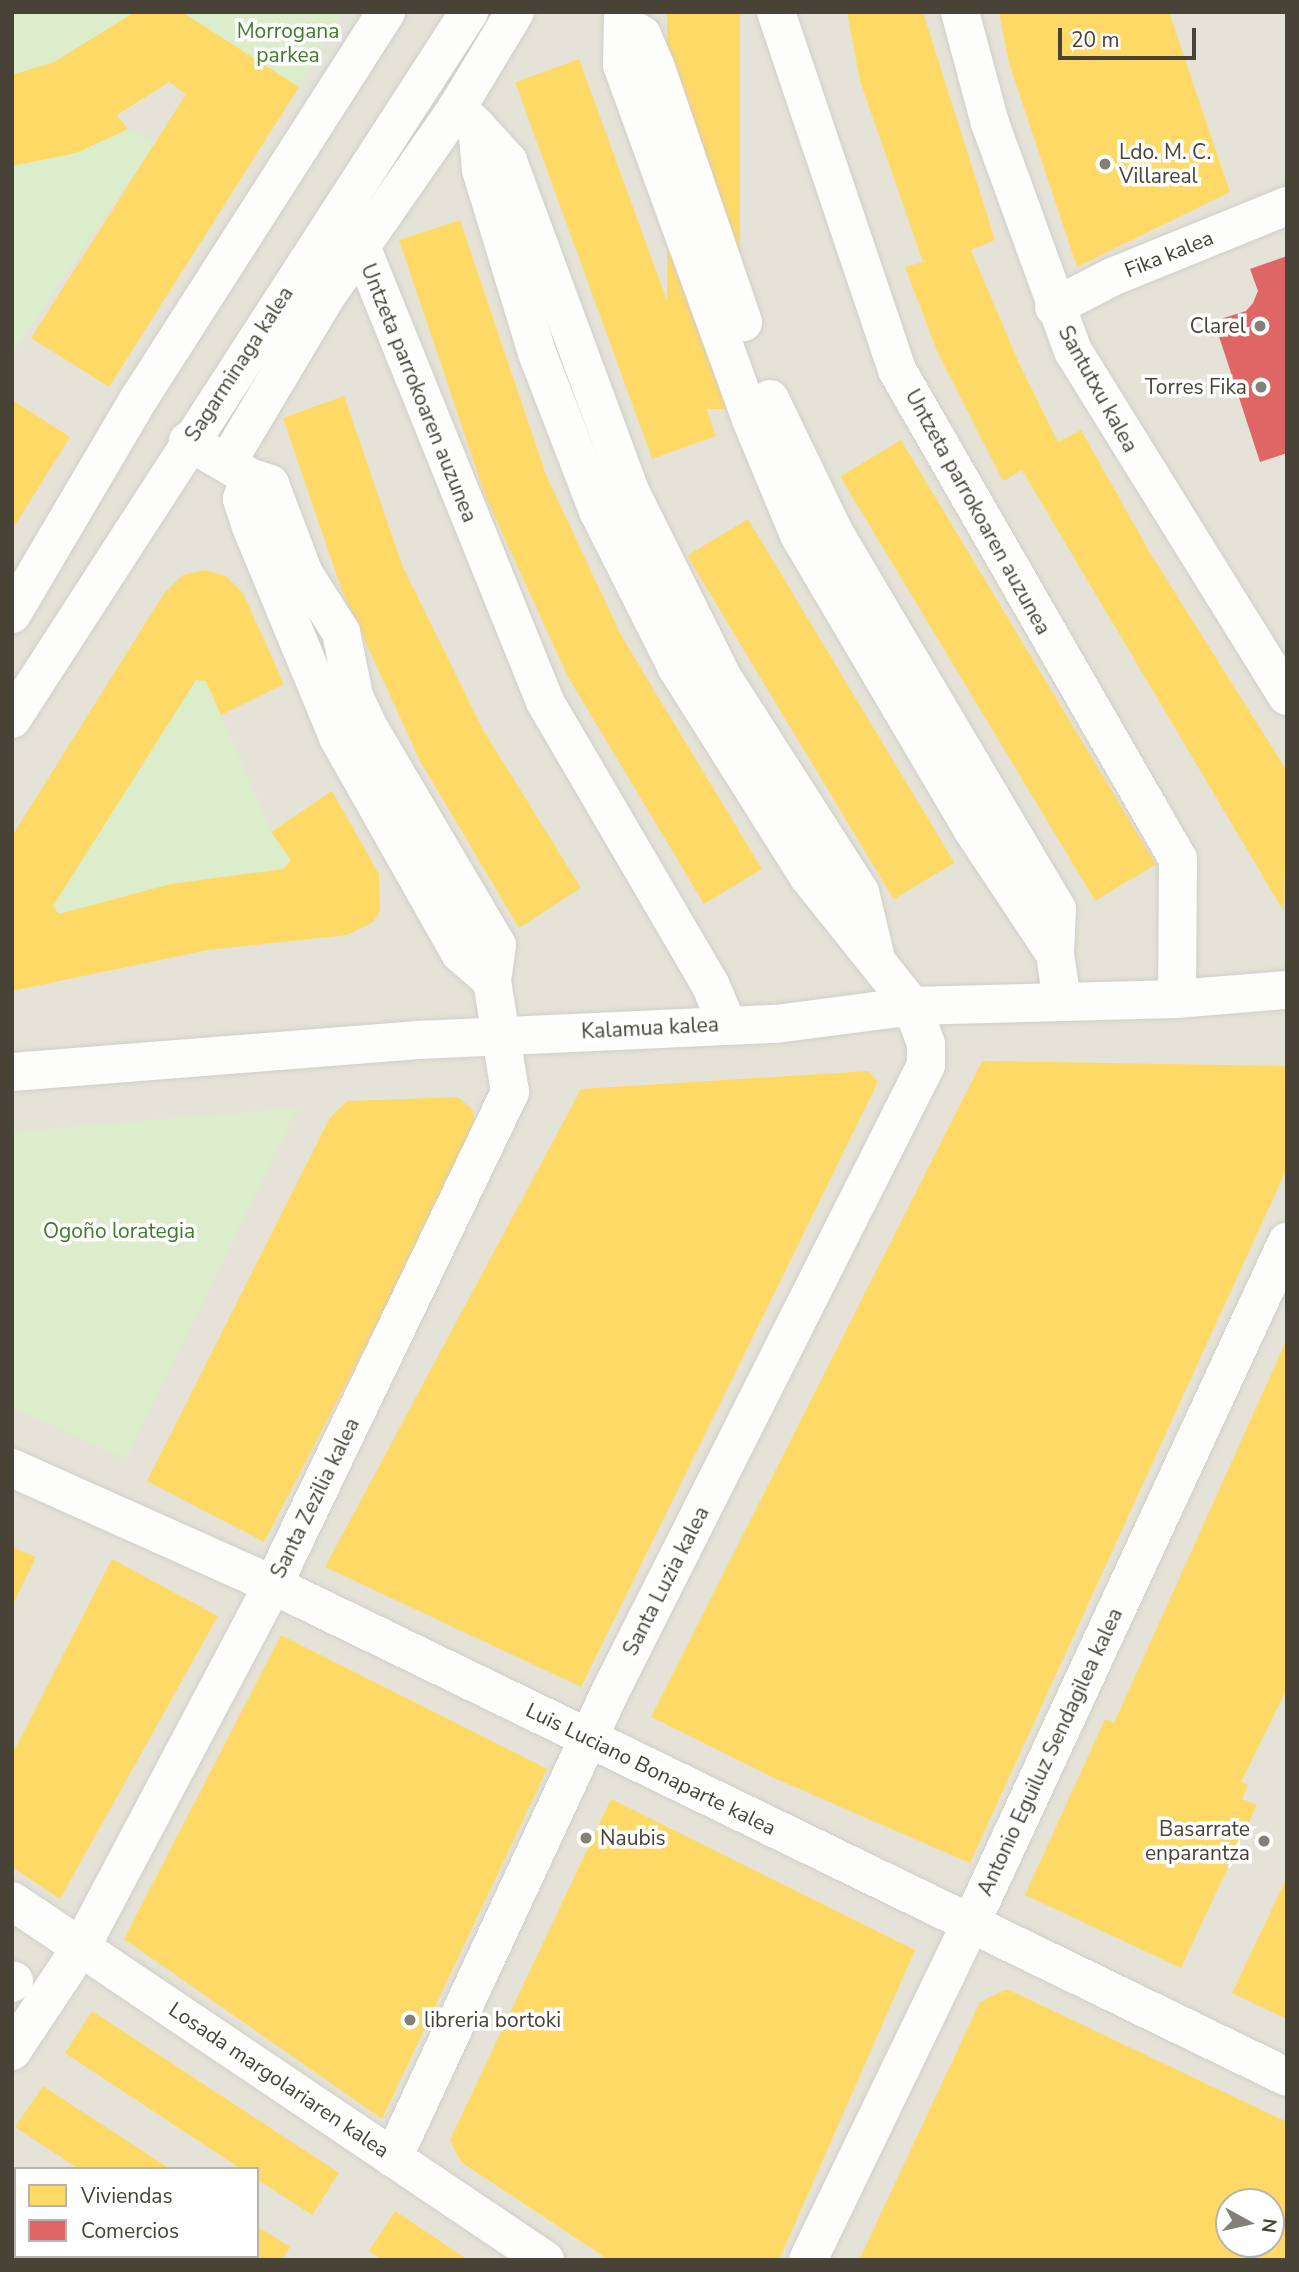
<!DOCTYPE html>
<meta charset="utf-8">
<style>
body{margin:0}
#map{position:relative;width:1299px;height:2272px;overflow:hidden;background:#f1f0eb;font-family:"Nunito Sans",sans-serif}
div>[style]{position:absolute}
.residential>*{inset:0;background:#e5e3d8}
.green>*{inset:0;background:#dbedca}
.homes>*{inset:0;background:#ffd966;transform-origin:0 0}
.shops>*{inset:0;background:#e06666}
.roads{filter:drop-shadow(0 0 2px #cfcec8) drop-shadow(0 0 2px #cfcec8)}
.pedestrian>*{height:38px;margin:-19px;padding:0 19px;transform-origin:19px;border-radius:19px;background:#fdfdfc}
.minor>*{height:38px;margin:-19px;padding:0 19px;transform-origin:19px;border-radius:19px;background:#fdfdfc}
.tertiary>*{height:38px;margin:-19px;padding:0 19px;transform-origin:19px;border-radius:19px;background:#fdfdfc}
.dots>*{width:19px;height:19px;translate:-50% -50%;box-sizing:border-box;border:4px solid #fff;border-radius:50%}
span{translate:-50% -50%;white-space:nowrap;text-align:center;line-height:1.15;-webkit-text-stroke:7px #fff;paint-order:stroke}
.park-label{font-size:21px;color:#3e7c27}
.poi-label{font-size:21px;color:#484336}
.left{translate:0 -50%;text-align:left}
.right{translate:-100% -50%;text-align:right}
.street-label{font-size:21px;color:#484336}
.frame{position:absolute;inset:0;border:14px solid #484336;pointer-events:none}
.legend{position:absolute;left:14px;top:2167px;width:245px;height:91px;box-sizing:border-box;background:#fff;border:2px solid #b6b4af;margin:0;padding:9px 12px;list-style:none;font-size:21px;color:#484336}
.legend li{display:flex;align-items:center;gap:14px;height:35px}
.legend b{width:35px;border:2px solid #b6b4af}
.north{position:absolute;left:1215px;top:2188px;width:70px;height:70px;box-sizing:border-box;background:#fff;border:2px solid #b6b4af;border-radius:50%;rotate:98deg;font-size:19px;font-weight:700;line-height:28px;text-align:center;color:#484336}
.north::after{content:'';display:block;margin:auto;width:24px;height:32px;background:#838075;clip-path:polygon(50% 0,100% 100%,50% 72%,0 100%)}
.scale{position:absolute;left:1058px;top:28px;width:138px;height:32px;box-sizing:border-box;border:4px solid #484336;border-top:0;padding-left:9px;font-size:21px;line-height:24px;white-space:nowrap;color:#484336;-webkit-text-stroke:5px #fff;paint-order:stroke}
</style>
<div id="map">
<div class="residential">
<div style="clip-path:polygon(evenodd,12px 12px,1287px 12px,1287px 2260px,12px 2260px,12px 12px,16px 2169px,257px 2169px,257px 2256px,16px 2256px,16px 2169px,12px 12px,1229px 2202px,1271px 2202px,1271px 2244px,1229px 2244px,1229px 2202px)"></div>
</div>
<div class="green">
<div style="clip-path:polygon(12px 12px,135px 12px,54px 62px,12px 75px)"></div>
<div style="clip-path:polygon(182px 12px,342px 12px,299px 87px)"></div>
<div style="clip-path:polygon(128px 129px,155px 143px,12px 354px,12px 166px,76px 153px)"></div>
<div style="clip-path:polygon(196px 680px,206px 681px,271px 832px,291px 860px,283px 869px,59px 914px,53px 906px)"></div>
<div style="clip-path:polygon(297px 1108px,126px 1459px,12px 1407px,12px 1132px)"></div>
</div>
<div class="homes">
<div style="clip-path:polygon(135px 12px,182px 12px,299px 87px,109px 387px,31px 338px,186px 94px,169px 82px,117px 115px,128px 129px,76px 153px,12px 166px,12px 75px,54px 62px)"></div>
<div style="left:667px;top:12px;width:73px;height:397px"></div>
<div style="clip-path:polygon(847px 12px,923px 12px,995px 240px,971px 250px,1018px 361px,1058px 442px,1081px 430px,1152px 556px,1287px 771px,1284px 912px,1022px 470px,1003px 481px,937px 351px,905px 267px,923px 262px,860px 81px)"></div>
<div style="clip-path:polygon(999px 12px,1169px 12px,1230px 192px,1077px 267px,1009px 63px)"></div>
<div style="left:579px;top:59px;width:401px;height:68px;rotate:70deg"></div>
<div style="clip-path:polygon(460px 220px,546px 475px,622px 637px,762px 869px,704px 904px,567px 675px,485px 495px,399px 240px)"></div>
<div style="clip-path:polygon(344px 396px,403px 567px,482px 728px,581px 888px,519px 928px,420px 761px,341px 588px,283px 418px)"></div>
<div style="clip-path:polygon(12px 400px,70px 437px,12px 530px)"></div>
<div style="left:901px;top:440px;width:495px;height:71px;rotate:59deg"></div>
<div style="left:748px;top:519px;width:401px;height:71px;rotate:59deg"></div>
<div style="clip-path:polygon(204px 570px,226px 576px,243px 593px,284px 684px,221px 715px,206px 681px,196px 680px,53px 906px,59px 914px,171px 884px,283px 869px,291px 860px,271px 832px,332px 791px,379px 874px,380px 911px,373px 922px,347px 935px,208px 950px,12px 991px,12px 836px,165px 592px,183px 575px)"></div>
<div style="clip-path:polygon(982px 1061px,1287px 1066px,1287px 1168px,970px 1863px,774px 1778px,651px 1717px)"></div>
<div style="clip-path:polygon(869px 1071px,878px 1082px,581px 1687px,325px 1567px,581px 1089px)"></div>
<div style="clip-path:polygon(458px 1097px,473px 1110px,476px 1133px,264px 1542px,147px 1481px,329px 1119px,347px 1101px)"></div>
<div style="clip-path:polygon(1287px 1339px,1287px 1689px,1241px 1782px,1248px 1785px,1242px 1799px,1257px 1805px,1181px 1968px,1025px 1895px,1105px 1719px,1114px 1723px)"></div>
<div style="clip-path:polygon(12px 1547px,36px 1557px,12px 1606px)"></div>
<div style="clip-path:polygon(112px 1559px,218px 1616px,60px 1899px,12px 1867px,12px 1747px,15px 1749px)"></div>
<div style="clip-path:polygon(281px 1635px,547px 1769px,382px 2119px,124px 1939px)"></div>
<div style="clip-path:polygon(611px 1799px,915px 1950px,779px 2260px,609px 2260px,461px 2162px,450px 2140px)"></div>
<div style="clip-path:polygon(1287px 1877px,1287px 2019px,1232px 1993px)"></div>
<div style="clip-path:polygon(evenodd,1007px 1989px,1287px 2122px,1287px 2260px,859px 2260px,980px 2002px,1007px 1989px,1229px 2202px,1271px 2202px,1271px 2244px,1229px 2244px,1229px 2202px)"></div>
<div style="clip-path:polygon(92px 2011px,339px 2173px,312px 2215px,257px 2179px,257px 2169px,241px 2169px,65px 2053px)"></div>
<div style="clip-path:polygon(43px 2086px,170px 2169px,79px 2169px,15px 2127px)"></div>
<div style="clip-path:polygon(12px 2204px,16px 2256px,97px 2260px,12px 2260px)"></div>
<div style="clip-path:polygon(395px 2211px,468px 2260px,382px 2260px,369px 2251px)"></div>
<div style="clip-path:polygon(257px 2226px,290px 2247px,282px 2260px,212px 2256px,257px 2256px)"></div>
</div>
<div class="shops">
<div style="clip-path:polygon(1287px 256px,1287px 453px,1260px 462px,1214px 321px,1246px 311px,1253px 303px,1258px 291px,1250px 269px)"></div>
</div>
<div class="roads">
<div class="pedestrian">
<div style="left:12px;top:1983px;width:3px;rotate:-45deg"></div>
</div>
<div class="minor">
<div style="left:623px;top:12px;width:53px;rotate:91.1deg"></div>
<div style="left:622px;top:65px;width:380px;rotate:70deg"></div>
<div style="left:752px;top:422px;width:122px;rotate:67.4deg"></div>
<div style="left:799px;top:535px;width:341px;rotate:59.5deg"></div>
<div style="left:972px;top:829px;width:150px;rotate:56.4deg"></div>
<div style="left:1055px;top:954px;width:48px;rotate:81.5deg"></div>
<div style="left:776px;top:12px;width:378px;rotate:71.3deg"></div>
<div style="left:897px;top:370px;width:564px;rotate:60.12deg"></div>
<div style="left:1178px;top:859px;width:140px;rotate:90.4deg"></div>
<div style="left:960px;top:12px;width:115px;rotate:74.9deg"></div>
<div style="left:990px;top:123px;width:243px;rotate:70deg"></div>
<div style="left:1073px;top:351px;width:406px;rotate:58.2deg"></div>
<div style="left:623px;top:24px;width:22px;rotate:30deg"></div>
<div style="left:642px;top:35px;width:33px;rotate:67deg"></div>
<div style="left:655px;top:65px;width:272px;rotate:71.1deg"></div>
<div style="left:477px;top:127px;width:46px;rotate:47.6deg"></div>
<div style="left:508px;top:161px;width:354px;rotate:69.7deg"></div>
<div style="left:631px;top:493px;width:207px;rotate:63.6deg"></div>
<div style="left:723px;top:678px;width:254px;rotate:57.4deg"></div>
<div style="left:860px;top:892px;width:65px;rotate:76.6deg"></div>
<div style="left:361px;top:246px;width:489px;rotate:68deg"></div>
<div style="left:544px;top:700px;width:329px;rotate:59.7deg"></div>
<div style="left:710px;top:984px;width:43px;rotate:67deg"></div>
<div style="left:1054px;top:307px;width:65px;rotate:-27.3deg"></div>
<div style="left:1112px;top:277px;width:189px;rotate:-22.1deg"></div>
<div style="left:770px;top:399px;width:150px;rotate:64.3deg"></div>
<div style="left:835px;top:534px;width:436px;rotate:59.4deg"></div>
<div style="left:1057px;top:909px;width:45px;rotate:92.5deg"></div>
<div style="left:228px;top:461px;width:190px;rotate:-59.2deg"></div>
<div style="left:325px;top:298px;width:231px;rotate:-55.2deg"></div>
<div style="left:457px;top:108px;width:112px;rotate:-58.9deg"></div>
<div style="left:249px;top:477px;width:22px;rotate:18deg"></div>
<div style="left:270px;top:484px;width:96px;rotate:69.3deg"></div>
<div style="left:304px;top:574px;width:69px;rotate:57.5deg"></div>
<div style="left:341px;top:632px;width:65px;rotate:78.5deg"></div>
<div style="left:354px;top:696px;width:35px;rotate:65deg"></div>
<div style="left:369px;top:728px;width:252px;rotate:59.5deg"></div>
<div style="left:497px;top:945px;width:36px;rotate:98deg"></div>
<div style="left:12px;top:614px;width:252px;rotate:-59.5deg"></div>
<div style="left:140px;top:397px;width:457px;rotate:-57.4deg"></div>
<div style="left:12px;top:719px;width:842px;rotate:-57.12deg"></div>
<div style="left:12px;top:1468px;width:286px;rotate:24.1deg"></div>
<div style="left:273px;top:1585px;width:1127px;rotate:25.88deg"></div>
<div style="left:12px;top:1901px;width:643px;rotate:33.96deg"></div>
<div style="left:12px;top:2051px;width:125px;rotate:-56.4deg"></div>
<div style="left:81px;top:1947px;width:410px;rotate:-62.1deg"></div>
<div style="left:273px;top:1585px;width:547px;rotate:-64.32deg"></div>
<div style="left:510px;top:1092px;width:112px;rotate:-99.2deg"></div>
<div style="left:492px;top:981px;width:43px;rotate:-138.8deg"></div>
<div style="left:460px;top:953px;width:248px;rotate:-119.5deg"></div>
<div style="left:338px;top:737px;width:227px;rotate:-112.5deg"></div>
<div style="left:251px;top:527px;width:29px;rotate:-108deg"></div>
<div style="left:242px;top:499px;width:23px;rotate:-72deg"></div>
<div style="left:249px;top:477px;width:71px;rotate:-149.5deg"></div>
<div style="left:393px;top:2158px;width:514px;rotate:-65.03deg"></div>
<div style="left:610px;top:1692px;width:702px;rotate:-63.25deg"></div>
<div style="left:926px;top:1065px;width:21px;rotate:-90deg"></div>
<div style="left:926px;top:1044px;width:40px;rotate:-110.2deg"></div>
<div style="left:912px;top:1006px;width:166px;rotate:-128.7deg"></div>
<div style="left:808px;top:876px;width:246px;rotate:-122.2deg"></div>
<div style="left:677px;top:668px;width:176px;rotate:-116.7deg"></div>
<div style="left:598px;top:511px;width:169px;rotate:-111.1deg"></div>
<div style="left:537px;top:353px;width:191px;rotate:-107deg"></div>
<div style="left:481px;top:170px;width:43px;rotate:-95.3deg"></div>
<div style="left:477px;top:127px;width:28px;rotate:-136deg"></div>
<div style="left:808px;top:2260px;width:377px;rotate:-64.2deg"></div>
<div style="left:972px;top:1921px;width:749px;rotate:-65.11deg"></div>
</div>
<div class="tertiary">
<div style="left:12px;top:1072px;width:408px;rotate:-4.5deg"></div>
<div style="left:419px;top:1040px;width:357px;rotate:-2.6deg"></div>
<div style="left:776px;top:1024px;width:137px;rotate:-7.5deg"></div>
<div style="left:912px;top:1006px;width:265px;rotate:-1.5deg"></div>
<div style="left:1177px;top:999px;width:110px;rotate:-4.7deg"></div>
</div>
</div>
<div class="dots">
<div style="left:1105px;top:164px;background:#838075"></div>
<div style="left:1260px;top:326px;background:#838075"></div>
<div style="left:1261px;top:387px;background:#838075"></div>
<div style="left:586px;top:1838px;background:#838075"></div>
<div style="left:1264px;top:1841px;background:#838075"></div>
<div style="left:410px;top:2020px;background:#838075"></div>
</div>
<div class="park-label">
<span style="left:288px;top:43px">Morrogana<br>parkea</span>
<span style="left:119px;top:1231px">Ogoño lorategia</span>
</div>
<div class="poi-label">
<span class="left" style="left:1119px;top:164px">Ldo. M. C.<br>Villareal</span>
<span class="right" style="left:1246px;top:326px">Clarel</span>
<span class="right" style="left:1247px;top:387px">Torres Fika</span>
<span class="right" style="left:1250px;top:1841px">Basarrate<br>enparantza</span>
<span class="left" style="left:600px;top:1838px">Naubis</span>
<span class="left" style="left:424px;top:2020px">libreria bortoki</span>
</div>
<div class="street-label">
<span style="left:1169px;top:254px;rotate:-22deg">Fika kalea</span>
<span style="left:239px;top:364px;rotate:-57deg">Sagarminaga kalea</span>
<span style="left:1098px;top:389px;rotate:61deg">Santutxu kalea</span>
<span style="left:419px;top:393px;rotate:68deg">Untzeta parrokoaren auzunea</span>
<span style="left:978px;top:512px;rotate:61deg">Untzeta parrokoaren auzunea</span>
<span style="left:650px;top:1028px;rotate:-3deg">Kalamua kalea</span>
<span style="left:315px;top:1498px;rotate:-64deg">Santa Zezilia kalea</span>
<span style="left:666px;top:1581px;rotate:-63deg">Santa Luzia kalea</span>
<span style="left:1050px;top:1752px;rotate:-65deg">Antonio Eguiluz Sendagilea kalea</span>
<span style="left:651px;top:1769px;rotate:26deg">Luis Luciano Bonaparte kalea</span>
<span style="left:279px;top:2080px;rotate:34deg">Losada margolariaren kalea</span>
</div>
<div class="frame"></div>
<ul class="legend">
<li><b style="height:19px;background:#ffd966"></b>Viviendas</li>
<li><b style="height:19px;background:#e06666"></b>Comercios</li>
</ul>
<div class="north">N</div>
<div class="scale">20 m</div>
</div>
